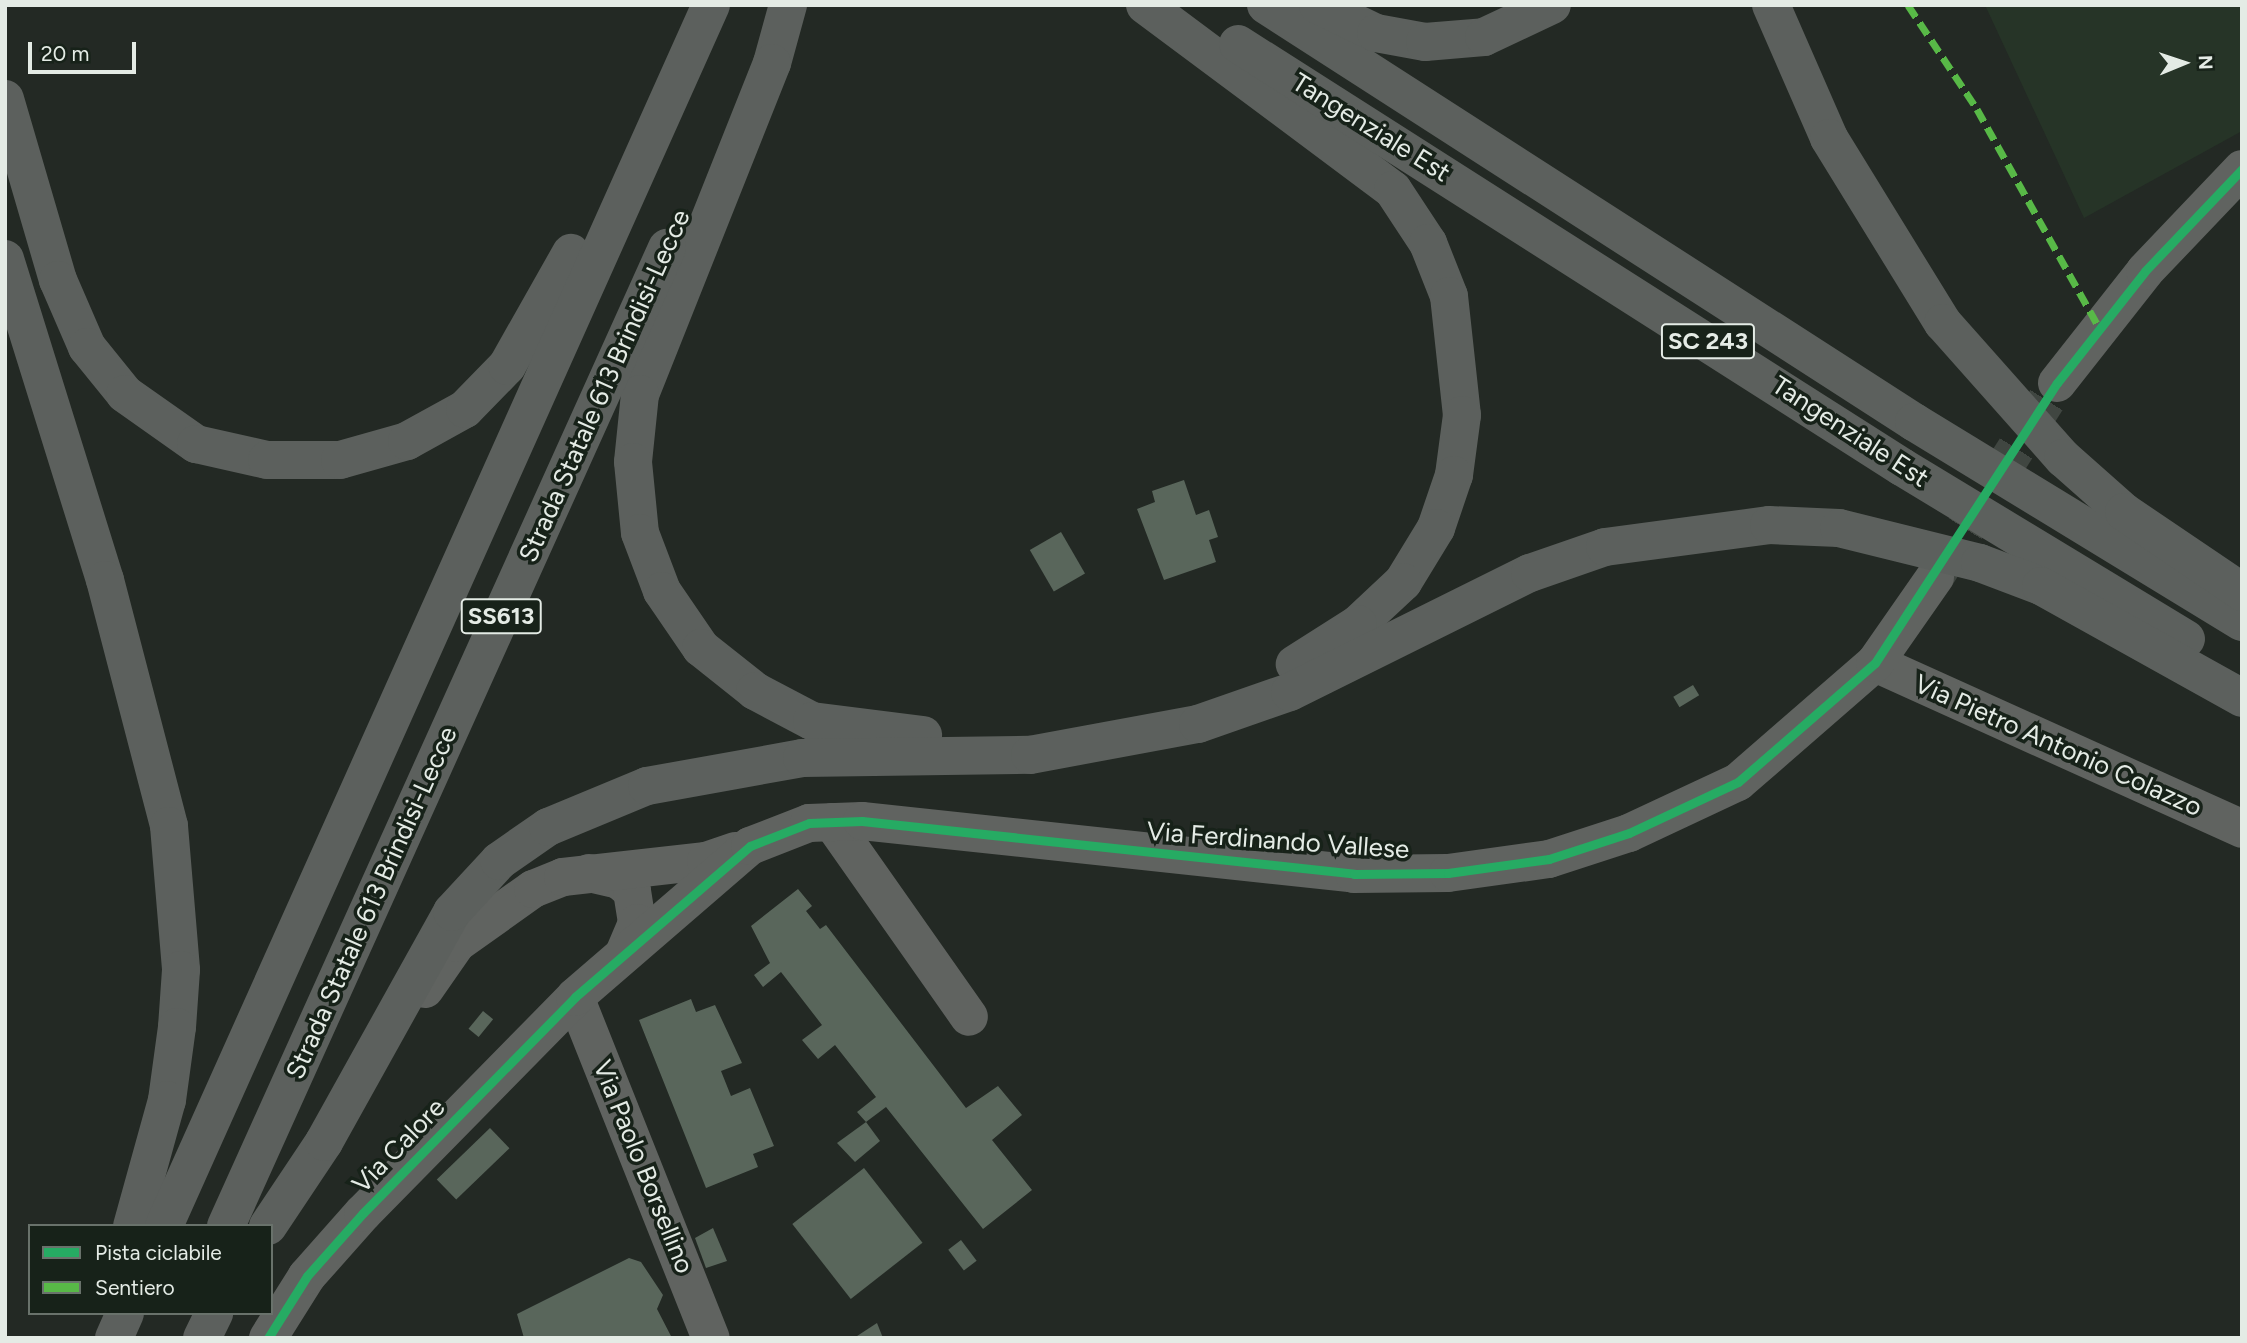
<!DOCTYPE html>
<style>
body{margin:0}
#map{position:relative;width:2247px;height:1343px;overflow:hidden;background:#232924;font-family:Figtree,sans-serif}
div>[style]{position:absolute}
.built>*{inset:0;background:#263427}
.building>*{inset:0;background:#59665b;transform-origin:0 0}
.minor-tunnel>*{height:38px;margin-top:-19px;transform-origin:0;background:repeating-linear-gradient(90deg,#404641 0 38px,transparent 0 57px)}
.minor>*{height:38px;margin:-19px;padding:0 19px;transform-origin:19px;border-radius:19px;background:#606360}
.highway>*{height:38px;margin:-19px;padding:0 19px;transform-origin:19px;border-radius:19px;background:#5c605d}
.quiet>*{height:7px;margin-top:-3.5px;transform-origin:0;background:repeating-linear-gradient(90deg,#58b947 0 14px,transparent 0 21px)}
.cycleway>*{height:9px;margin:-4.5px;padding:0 4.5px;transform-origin:4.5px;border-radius:4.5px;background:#26ab63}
span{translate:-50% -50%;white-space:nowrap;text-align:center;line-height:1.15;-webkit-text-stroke:7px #172219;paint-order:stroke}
.shield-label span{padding:2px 5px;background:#172219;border:2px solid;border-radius:5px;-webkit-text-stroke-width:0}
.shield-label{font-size:24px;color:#e4ebe5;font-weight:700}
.street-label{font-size:26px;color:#e4ebe5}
.frame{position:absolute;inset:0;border:7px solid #e4ebe5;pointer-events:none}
.legend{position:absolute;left:28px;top:1224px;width:245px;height:91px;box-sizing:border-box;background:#172219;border:2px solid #69726b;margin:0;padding:9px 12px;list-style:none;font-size:21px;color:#e4ebe5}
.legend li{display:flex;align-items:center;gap:14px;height:35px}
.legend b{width:35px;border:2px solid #69726b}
.north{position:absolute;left:2149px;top:28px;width:70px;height:70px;-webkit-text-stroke:5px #172219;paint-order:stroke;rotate:88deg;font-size:19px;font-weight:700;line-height:28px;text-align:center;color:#e4ebe5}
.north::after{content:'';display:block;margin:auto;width:24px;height:32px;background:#e4ebe5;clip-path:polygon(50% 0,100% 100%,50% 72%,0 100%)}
.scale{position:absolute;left:28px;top:42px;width:108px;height:32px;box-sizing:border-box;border:4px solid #e4ebe5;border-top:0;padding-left:9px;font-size:21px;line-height:24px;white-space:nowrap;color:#e4ebe5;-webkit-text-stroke:5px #172219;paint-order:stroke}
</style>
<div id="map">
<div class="built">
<div style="clip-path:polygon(1985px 5px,2242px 5px,2242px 131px,2084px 218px)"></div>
</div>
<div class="building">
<div style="clip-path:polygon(1184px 480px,1196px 515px,1209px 510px,1218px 537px,1209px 540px,1216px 562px,1164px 580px,1137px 509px,1155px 502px,1152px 491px)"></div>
<div style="left:1061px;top:532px;width:48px;height:36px;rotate:60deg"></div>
<div style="left:1693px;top:685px;width:12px;height:23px;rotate:59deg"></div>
<div style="clip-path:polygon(798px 889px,812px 906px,806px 911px,820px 929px,826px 925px,966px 1108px,998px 1086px,1022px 1115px,992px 1140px,1032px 1190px,983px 1229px,886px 1107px,866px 1122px,857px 1112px,876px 1097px,835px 1045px,818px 1059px,802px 1040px,822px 1025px,781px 972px,763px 987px,754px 975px,770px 963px,751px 926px)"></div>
<div style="clip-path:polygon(691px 999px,696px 1012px,715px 1005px,742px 1063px,721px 1071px,731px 1096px,750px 1088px,774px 1146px,753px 1154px,758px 1167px,706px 1188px,639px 1020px)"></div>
<div style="left:483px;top:1011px;width:13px;height:23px;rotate:39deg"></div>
<div style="clip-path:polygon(866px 1122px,880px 1141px,855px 1162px,837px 1143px)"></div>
<div style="left:490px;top:1128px;width:28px;height:74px;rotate:46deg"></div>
<div style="left:864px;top:1168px;width:95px;height:91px;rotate:52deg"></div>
<div style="clip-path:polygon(713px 1228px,727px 1261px,706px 1268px,695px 1238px)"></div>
<div style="left:961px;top:1240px;width:26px;height:16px;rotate:53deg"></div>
<div style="clip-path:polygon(629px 1258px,641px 1262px,663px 1295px,657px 1309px,672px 1338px,524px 1338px,517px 1314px)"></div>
<div style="clip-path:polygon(877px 1323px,883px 1338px,854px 1338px)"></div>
</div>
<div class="minor-tunnel">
<div style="left:1935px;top:577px;width:229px;rotate:-57.8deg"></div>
</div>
<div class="minor">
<div style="left:2057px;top:383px;width:142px;rotate:-51.8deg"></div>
<div style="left:2145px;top:271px;width:141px;rotate:-46.4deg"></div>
<div style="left:1875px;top:663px;width:403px;rotate:24.3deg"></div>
<div style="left:832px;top:822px;width:238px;rotate:54.9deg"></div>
<div style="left:589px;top:873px;width:31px;rotate:13deg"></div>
<div style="left:619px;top:880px;width:17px;rotate:40deg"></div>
<div style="left:632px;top:891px;width:32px;rotate:81deg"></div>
<div style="left:637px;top:923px;width:33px;rotate:113deg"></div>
<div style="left:425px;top:989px;width:56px;rotate:-55.2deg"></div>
<div style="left:457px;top:943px;width:93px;rotate:-35.4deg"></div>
<div style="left:533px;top:889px;width:32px;rotate:-22deg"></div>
<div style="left:563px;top:877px;width:144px;rotate:-6.4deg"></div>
<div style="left:706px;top:861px;width:31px;rotate:-19deg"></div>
<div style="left:575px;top:997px;width:367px;rotate:68.3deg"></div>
<div style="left:268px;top:1338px;width:73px;rotate:-57.8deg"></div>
<div style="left:307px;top:1276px;width:84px;rotate:-48.4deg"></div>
<div style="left:363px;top:1213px;width:303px;rotate:-45.5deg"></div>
<div style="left:575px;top:997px;width:231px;rotate:-40.8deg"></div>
<div style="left:750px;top:846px;width:63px;rotate:-21.3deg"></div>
<div style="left:809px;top:823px;width:53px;rotate:-2.2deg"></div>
<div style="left:862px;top:821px;width:495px;rotate:6.1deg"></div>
<div style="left:1354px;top:874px;width:94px;rotate:-0.6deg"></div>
<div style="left:1448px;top:873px;width:102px;rotate:-7.9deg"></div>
<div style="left:1549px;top:859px;width:84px;rotate:-18deg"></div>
<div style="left:1629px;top:833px;width:120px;rotate:-25.1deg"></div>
<div style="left:1738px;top:782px;width:181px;rotate:-41deg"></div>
<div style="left:1875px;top:663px;width:105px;rotate:-55.1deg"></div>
</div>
<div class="highway">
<div style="left:788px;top:5px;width:60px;rotate:105.4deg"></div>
<div style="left:772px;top:63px;width:356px;rotate:111.7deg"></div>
<div style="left:640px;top:394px;width:68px;rotate:95.9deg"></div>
<div style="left:633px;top:462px;width:71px;rotate:84.4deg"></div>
<div style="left:640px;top:533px;width:62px;rotate:69.2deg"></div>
<div style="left:662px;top:591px;width:69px;rotate:55.6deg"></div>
<div style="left:701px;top:648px;width:69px;rotate:38.5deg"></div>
<div style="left:755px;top:691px;width:64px;rotate:27.8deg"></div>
<div style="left:812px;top:721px;width:112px;rotate:7.2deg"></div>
<div style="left:1145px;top:5px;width:309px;rotate:36.7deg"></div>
<div style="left:1393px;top:190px;width:64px;rotate:56.6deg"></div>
<div style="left:1428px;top:243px;width:57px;rotate:68.4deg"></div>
<div style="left:1449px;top:296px;width:120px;rotate:83.8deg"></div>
<div style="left:1462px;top:415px;width:61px;rotate:97.6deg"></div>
<div style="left:1454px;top:475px;width:56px;rotate:108.8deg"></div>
<div style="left:1436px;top:528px;width:63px;rotate:121.4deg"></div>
<div style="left:1403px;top:582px;width:62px;rotate:137deg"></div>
<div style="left:1358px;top:624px;width:75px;rotate:147.6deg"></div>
<div style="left:1266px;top:5px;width:771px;rotate:32.76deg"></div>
<div style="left:1914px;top:422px;width:384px;rotate:31.4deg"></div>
<div style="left:1318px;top:5px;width:64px;rotate:25.8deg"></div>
<div style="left:1376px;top:33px;width:50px;rotate:10.4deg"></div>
<div style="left:1425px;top:42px;width:59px;rotate:-4.8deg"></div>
<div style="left:1484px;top:37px;width:75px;rotate:-25.2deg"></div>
<div style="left:1771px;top:5px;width:145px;rotate:66.4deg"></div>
<div style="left:1829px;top:138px;width:217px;rotate:58.4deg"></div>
<div style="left:1943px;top:323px;width:181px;rotate:48.4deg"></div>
<div style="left:2063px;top:458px;width:81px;rotate:41.5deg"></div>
<div style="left:2124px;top:512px;width:143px;rotate:34.1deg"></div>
<div style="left:1238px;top:44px;width:787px;rotate:32.5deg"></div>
<div style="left:1902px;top:467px;width:332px;rotate:31.2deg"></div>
<div style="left:5px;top:99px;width:189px;rotate:73.7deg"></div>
<div style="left:58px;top:280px;width:73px;rotate:66.6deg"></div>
<div style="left:87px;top:347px;width:60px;rotate:51deg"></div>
<div style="left:125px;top:394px;width:87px;rotate:35.2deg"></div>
<div style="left:196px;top:444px;width:73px;rotate:12.7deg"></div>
<div style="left:267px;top:460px;width:73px"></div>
<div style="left:340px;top:460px;width:70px;rotate:-15.8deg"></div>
<div style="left:407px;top:441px;width:66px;rotate:-28.9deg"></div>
<div style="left:465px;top:409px;width:60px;rotate:-45.7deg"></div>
<div style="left:507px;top:366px;width:130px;rotate:-60.5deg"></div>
<div style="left:5px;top:259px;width:336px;rotate:72.7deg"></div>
<div style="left:105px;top:580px;width:254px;rotate:75.4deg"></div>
<div style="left:169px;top:826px;width:144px;rotate:85.2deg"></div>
<div style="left:181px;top:970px;width:57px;rotate:94deg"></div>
<div style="left:177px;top:1027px;width:74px;rotate:97.8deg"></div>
<div style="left:167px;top:1100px;width:131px;rotate:105.5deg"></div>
<div style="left:164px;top:1226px;width:1338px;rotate:-65.87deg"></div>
<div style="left:226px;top:1226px;width:1073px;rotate:-65.73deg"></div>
<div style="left:268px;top:1226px;width:101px;rotate:-56.3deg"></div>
<div style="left:324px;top:1142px;width:263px;rotate:-60.9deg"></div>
<div style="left:452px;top:912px;width:69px;rotate:-47.3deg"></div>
<div style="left:499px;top:861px;width:60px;rotate:-34.8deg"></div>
<div style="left:548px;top:827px;width:107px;rotate:-22.5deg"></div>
<div style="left:647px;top:786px;width:158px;rotate:-10.2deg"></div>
<div style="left:802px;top:758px;width:228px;rotate:-0.8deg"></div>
<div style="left:1030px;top:755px;width:171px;rotate:-10.5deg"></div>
<div style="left:1198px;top:724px;width:97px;rotate:-19.2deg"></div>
<div style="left:1290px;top:692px;width:268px;rotate:-26.4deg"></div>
<div style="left:1530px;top:573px;width:79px;rotate:-19.1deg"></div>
<div style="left:1605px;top:547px;width:165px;rotate:-7.6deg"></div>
<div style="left:1769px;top:525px;width:70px;rotate:2.5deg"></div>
<div style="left:1839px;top:528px;width:145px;rotate:13.9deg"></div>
<div style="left:1980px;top:563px;width:65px;rotate:20.7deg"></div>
<div style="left:2041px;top:586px;width:230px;rotate:29.1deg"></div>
<div style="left:114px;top:1338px;width:27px;rotate:-66deg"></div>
<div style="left:202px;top:1338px;width:28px;rotate:-64deg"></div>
</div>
<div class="quiet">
<div style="left:1908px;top:5px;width:125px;rotate:56.4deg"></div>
<div style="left:1977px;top:109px;width:252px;rotate:60.8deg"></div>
</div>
<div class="cycleway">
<div style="left:268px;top:1338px;width:73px;rotate:-57.8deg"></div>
<div style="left:307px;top:1276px;width:84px;rotate:-48.4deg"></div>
<div style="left:363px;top:1213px;width:303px;rotate:-45.5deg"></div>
<div style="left:575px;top:997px;width:231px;rotate:-40.8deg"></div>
<div style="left:750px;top:846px;width:63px;rotate:-21.3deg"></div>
<div style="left:809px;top:823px;width:53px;rotate:-2.2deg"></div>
<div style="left:862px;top:821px;width:495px;rotate:6.1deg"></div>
<div style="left:1354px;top:874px;width:94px;rotate:-0.6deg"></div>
<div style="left:1448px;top:873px;width:102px;rotate:-7.9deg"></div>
<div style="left:1549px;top:859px;width:84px;rotate:-18deg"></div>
<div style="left:1629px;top:833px;width:120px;rotate:-25.1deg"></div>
<div style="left:1738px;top:782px;width:181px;rotate:-41deg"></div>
<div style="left:1875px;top:663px;width:334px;rotate:-57deg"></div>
<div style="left:2057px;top:383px;width:142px;rotate:-51.8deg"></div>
<div style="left:2145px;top:271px;width:141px;rotate:-46.4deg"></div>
</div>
<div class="shield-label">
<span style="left:1708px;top:341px">SC 243</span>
<span style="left:501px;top:616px">SS613</span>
</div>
<div class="street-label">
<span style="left:1371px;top:128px;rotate:32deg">Tangenziale Est</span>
<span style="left:605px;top:386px;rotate:-66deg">Strada Statale 613 Brindisi-Lecce</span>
<span style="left:1850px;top:432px;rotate:33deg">Tangenziale Est</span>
<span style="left:2058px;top:746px;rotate:24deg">Via Pietro Antonio Colazzo</span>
<span style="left:1278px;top:841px;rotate:4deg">Via Ferdinando Vallese</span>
<span style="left:372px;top:903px;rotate:-66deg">Strada Statale 613 Brindisi-Lecce</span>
<span style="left:399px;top:1146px;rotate:-46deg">Via Calore</span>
<span style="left:643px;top:1167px;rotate:68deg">Via Paolo Borsellino</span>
</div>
<div class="frame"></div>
<ul class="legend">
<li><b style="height:9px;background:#26ab63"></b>Pista ciclabile</li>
<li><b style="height:9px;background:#58b947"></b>Sentiero</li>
</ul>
<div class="north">N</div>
<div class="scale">20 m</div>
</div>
